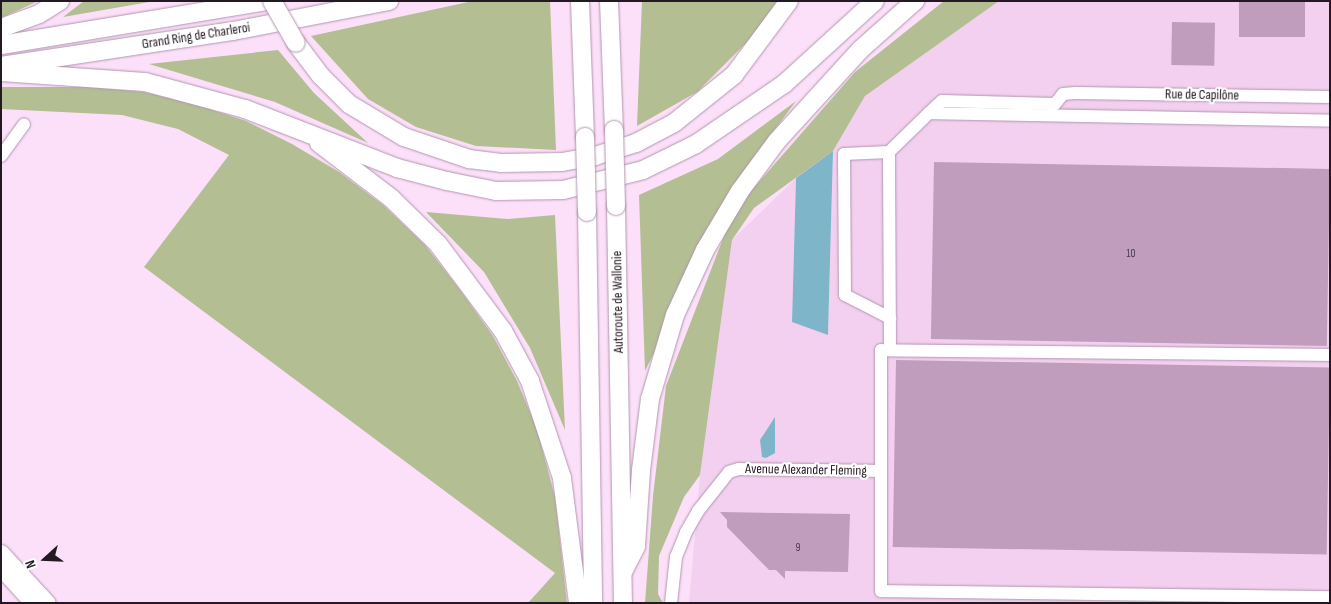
<!DOCTYPE html>
<meta charset="utf-8">
<style>
body{margin:0}
#map{position:relative;width:1331px;height:604px;overflow:hidden;background:#fcdff9;font-family:"Sofia Sans Condensed",sans-serif}
div>[style]{position:absolute}
.built>*{inset:0;background:#f4d0f0}
.green>*{inset:0;background:#b3be92}
.water>*{inset:0;background:#7fb5c9}
.building>*{inset:0;background:#c09cbd;transform-origin:0 0}
.roads{filter:drop-shadow(0 0 1px #b196ae) drop-shadow(0 0 1px #b196ae)}
.minor>*{height:12px;margin:-6px;padding:0 6px;transform-origin:6px;border-radius:6px;background:#fff}
.major>*{height:15px;margin:-7.5px;padding:0 7.5px;transform-origin:7.5px;border-radius:7.5px;background:#fff}
.highway>*{height:18px;margin:-9px;padding:0 9px;transform-origin:9px;border-radius:9px;background:#fff}
.bridges{filter:drop-shadow(0 0 1px #b196ae) drop-shadow(0 0 1px #b196ae)}
.highway-bridge>*{height:18px;margin:-9px;padding:0 9px;transform-origin:9px;border-radius:9px;background:#fff}
span{translate:-50% -50%;white-space:nowrap;text-align:center;line-height:1.15;-webkit-text-stroke:4.5px #fff;paint-order:stroke}
.number-label{font-size:11px;color:#4a3a49}
.number-label span{-webkit-text-stroke-width:0}
.street-label{font-size:14px;color:#231922}
.frame{position:absolute;inset:0;border:2px solid #231922;pointer-events:none}
.north{position:absolute;left:20px;top:534px;width:50px;height:50px;-webkit-text-stroke:4px #fff;paint-order:stroke;rotate:250deg;font-size:14px;font-weight:700;line-height:20px;text-align:center;color:#231922}
.north::after{content:'';display:block;margin:auto;width:18px;height:22px;background:#231922;clip-path:polygon(50% 0,100% 100%,50% 72%,0 100%)}
</style>
<div id="map">
<div class="built">
<div style="clip-path:polygon(999px 1px,1330px 1px,1330px 603px,689px 603px,700px 475px,732px 240px,796px 178px,792px 321px,828px 335px,833px 151px,865px 96px)"></div>
</div>
<div class="green">
<div style="clip-path:polygon(1px 1px,38px 1px,1px 18px)"></div>
<div style="clip-path:polygon(84px 1px,155px 1px,63px 17px)"></div>
<div style="clip-path:polygon(473px 1px,550px 1px,556px 150px,476px 146px,416px 127px,368px 99px,311px 36px)"></div>
<div style="clip-path:polygon(642px 1px,778px 1px,758px 31px,697px 92px,637px 126px)"></div>
<div style="clip-path:polygon(944px 1px,999px 1px,865px 96px,833px 151px,754px 208px,732px 240px,700px 475px,684px 497px,659px 556px,658px 594px,663px 603px,645px 603px,653px 496px,666px 386px,726px 231px,751px 191px,855px 72px)"></div>
<div style="clip-path:polygon(278px 50px,314px 93px,368px 143px,275px 102px,149px 64px)"></div>
<div style="clip-path:polygon(1px 87px,91px 87px,144px 92px,194px 104px,246px 121px,292px 144px,339px 172px,383px 205px,425px 245px,460px 290px,493px 336px,517px 381px,537px 429px,555px 497px,567px 603px,528px 603px,555px 573px,144px 267px,229px 155px,178px 129px,122px 115px,1px 109px)"></div>
<div style="clip-path:polygon(796px 101px,744px 171px,645px 371px,639px 195px,718px 159px)"></div>
<div style="clip-path:polygon(426px 212px,507px 219px,555px 215px,565px 430px,530px 348px,484px 272px)"></div>
</div>
<div class="water">
<div style="clip-path:polygon(833px 151px,828px 335px,792px 322px,796px 178px)"></div>
<div style="clip-path:polygon(775px 417px,775px 453px,766px 458px,762px 457px,760px 440px)"></div>
</div>
<div class="building">
<div style="left:1239px;top:1px;width:66px;height:36px"></div>
<div style="left:1172px;top:22px;width:43px;height:43px;rotate:1deg"></div>
<div style="left:934px;top:162px;width:396px;height:177px;rotate:1deg"></div>
<div style="left:896px;top:360px;width:434px;height:187px;rotate:1deg"></div>
<div style="clip-path:polygon(720px 512px,850px 514px,848px 572px,785px 571px,785px 579px,776px 570px,769px 570px,727px 527px,727px 520px)"></div>
</div>
<div class="roads">
<div class="minor">
<div style="left:929px;top:113px;width:18px;rotate:-43deg"></div>
<div style="left:942px;top:101px;width:113px;rotate:1.5deg"></div>
<div style="left:1055px;top:104px;width:13px;rotate:-51deg"></div>
<div style="left:1063px;top:94px;width:12px;rotate:-5deg"></div>
<div style="left:1075px;top:93px;width:255px;rotate:0.9deg"></div>
<div style="left:889px;top:152px;width:45px;rotate:177.5deg"></div>
<div style="left:844px;top:154px;width:141px;rotate:89.6deg"></div>
<div style="left:845px;top:295px;width:51px;rotate:27.1deg"></div>
<div style="left:1px;top:156px;width:39px;rotate:-54deg"></div>
<div style="left:890px;top:350px;width:198px;rotate:-90.3deg"></div>
<div style="left:889px;top:152px;width:56px;rotate:-44.3deg"></div>
<div style="left:929px;top:113px;width:401px;rotate:1.1deg"></div>
<div style="left:1330px;top:355px;width:449px;rotate:-179.4deg"></div>
<div style="left:881px;top:350px;width:241px;rotate:90deg"></div>
<div style="left:881px;top:591px;width:449px;rotate:0.8deg"></div>
<div style="left:671px;top:603px;width:46px;rotate:-83.8deg"></div>
<div style="left:676px;top:557px;width:27px;rotate:-68deg"></div>
<div style="left:686px;top:532px;width:24px;rotate:-60deg"></div>
<div style="left:698px;top:511px;width:50px;rotate:-51.5deg"></div>
<div style="left:729px;top:472px;width:10px;rotate:-17deg"></div>
<div style="left:739px;top:469px;width:142px;rotate:0.8deg"></div>
</div>
<div class="major">
<div style="left:1px;top:552px;width:69px;rotate:47.3deg"></div>
<div style="left:1px;top:569px;width:46px;rotate:47.6deg"></div>
</div>
<div class="highway">
<div style="left:580px;top:1px;width:136px;rotate:87.9deg"></div>
<div style="left:609px;top:1px;width:129px;rotate:87.8deg"></div>
<div style="left:1px;top:28px;width:40px;rotate:-20.2deg"></div>
<div style="left:39px;top:14px;width:25px;rotate:-32deg"></div>
<div style="left:296px;top:43px;width:40px;rotate:53deg"></div>
<div style="left:320px;top:75px;width:41px;rotate:45deg"></div>
<div style="left:349px;top:104px;width:64px;rotate:31deg"></div>
<div style="left:404px;top:137px;width:69px;rotate:18.7deg"></div>
<div style="left:469px;top:159px;width:32px;rotate:7deg"></div>
<div style="left:501px;top:163px;width:61px;rotate:-0.9deg"></div>
<div style="left:562px;top:162px;width:34px;rotate:-10deg"></div>
<div style="left:595px;top:156px;width:43px;rotate:-17.6deg"></div>
<div style="left:636px;top:143px;width:43px;rotate:-27.8deg"></div>
<div style="left:674px;top:123px;width:77px;rotate:-38.7deg"></div>
<div style="left:734px;top:75px;width:92px;rotate:-53.4deg"></div>
<div style="left:1px;top:45px;width:269px;rotate:-9.4deg"></div>
<div style="left:1px;top:66px;width:235px;rotate:-8.6deg"></div>
<div style="left:233px;top:31px;width:159px;rotate:-10.9deg"></div>
<div style="left:1px;top:72px;width:144px;rotate:4deg"></div>
<div style="left:145px;top:82px;width:104px;rotate:15.1deg"></div>
<div style="left:245px;top:109px;width:163px;rotate:21.2deg"></div>
<div style="left:397px;top:168px;width:52px;rotate:14.6deg"></div>
<div style="left:447px;top:181px;width:50px;rotate:11.5deg"></div>
<div style="left:496px;top:191px;width:67px;rotate:-0.9deg"></div>
<div style="left:563px;top:190px;width:82px;rotate:-14deg"></div>
<div style="left:643px;top:170px;width:59px;rotate:-26.1deg"></div>
<div style="left:696px;top:144px;width:107px;rotate:-34.3deg"></div>
<div style="left:784px;top:84px;width:123px;rotate:-42.4deg"></div>
<div style="left:319px;top:143px;width:91px;rotate:37.4deg"></div>
<div style="left:391px;top:198px;width:66px;rotate:44.4deg"></div>
<div style="left:438px;top:244px;width:109px;rotate:53.2deg"></div>
<div style="left:503px;top:331px;width:57px;rotate:61.6deg"></div>
<div style="left:530px;top:381px;width:102px;rotate:71.7deg"></div>
<div style="left:562px;top:478px;width:126px;rotate:82.7deg"></div>
<div style="left:616px;top:206px;width:397px;rotate:89deg"></div>
<div style="left:587px;top:212px;width:391px;rotate:89.1deg"></div>
<div style="left:623px;top:572px;width:29px;rotate:-63deg"></div>
<div style="left:636px;top:546px;width:76px;rotate:-86.2deg"></div>
<div style="left:641px;top:470px;width:72px;rotate:-82.8deg"></div>
<div style="left:650px;top:399px;width:88px;rotate:-73.4deg"></div>
<div style="left:675px;top:315px;width:72px;rotate:-65.2deg"></div>
<div style="left:705px;top:250px;width:69px;rotate:-59.3deg"></div>
<div style="left:740px;top:191px;width:62px;rotate:-53.5deg"></div>
<div style="left:777px;top:141px;width:123px;rotate:-47.6deg"></div>
<div style="left:860px;top:50px;width:74px;rotate:-41.7deg"></div>
</div>
</div>
<div class="bridges">
<div class="highway-bridge">
<div style="left:272px;top:1px;width:48px;rotate:60.3deg"></div>
<div style="left:614px;top:130px;width:76px;rotate:88.5deg"></div>
<div style="left:585px;top:137px;width:75px;rotate:88.5deg"></div>
</div>
</div>
<div class="number-label">
<span style="left:1131px;top:254px">10</span>
<span style="left:798px;top:548px">9</span>
</div>
<div class="street-label">
<span style="left:196px;top:36px;rotate:-9deg">Grand Ring de Charleroi</span>
<span style="left:1202px;top:95px;rotate:1deg">Rue de Capilône</span>
<span style="left:618px;top:302px;rotate:-91deg">Autoroute de Wallonie</span>
<span style="left:806px;top:470px;rotate:1deg">Avenue Alexander Fleming</span>
</div>
<div class="frame"></div>
<div class="north">N</div>
</div>
